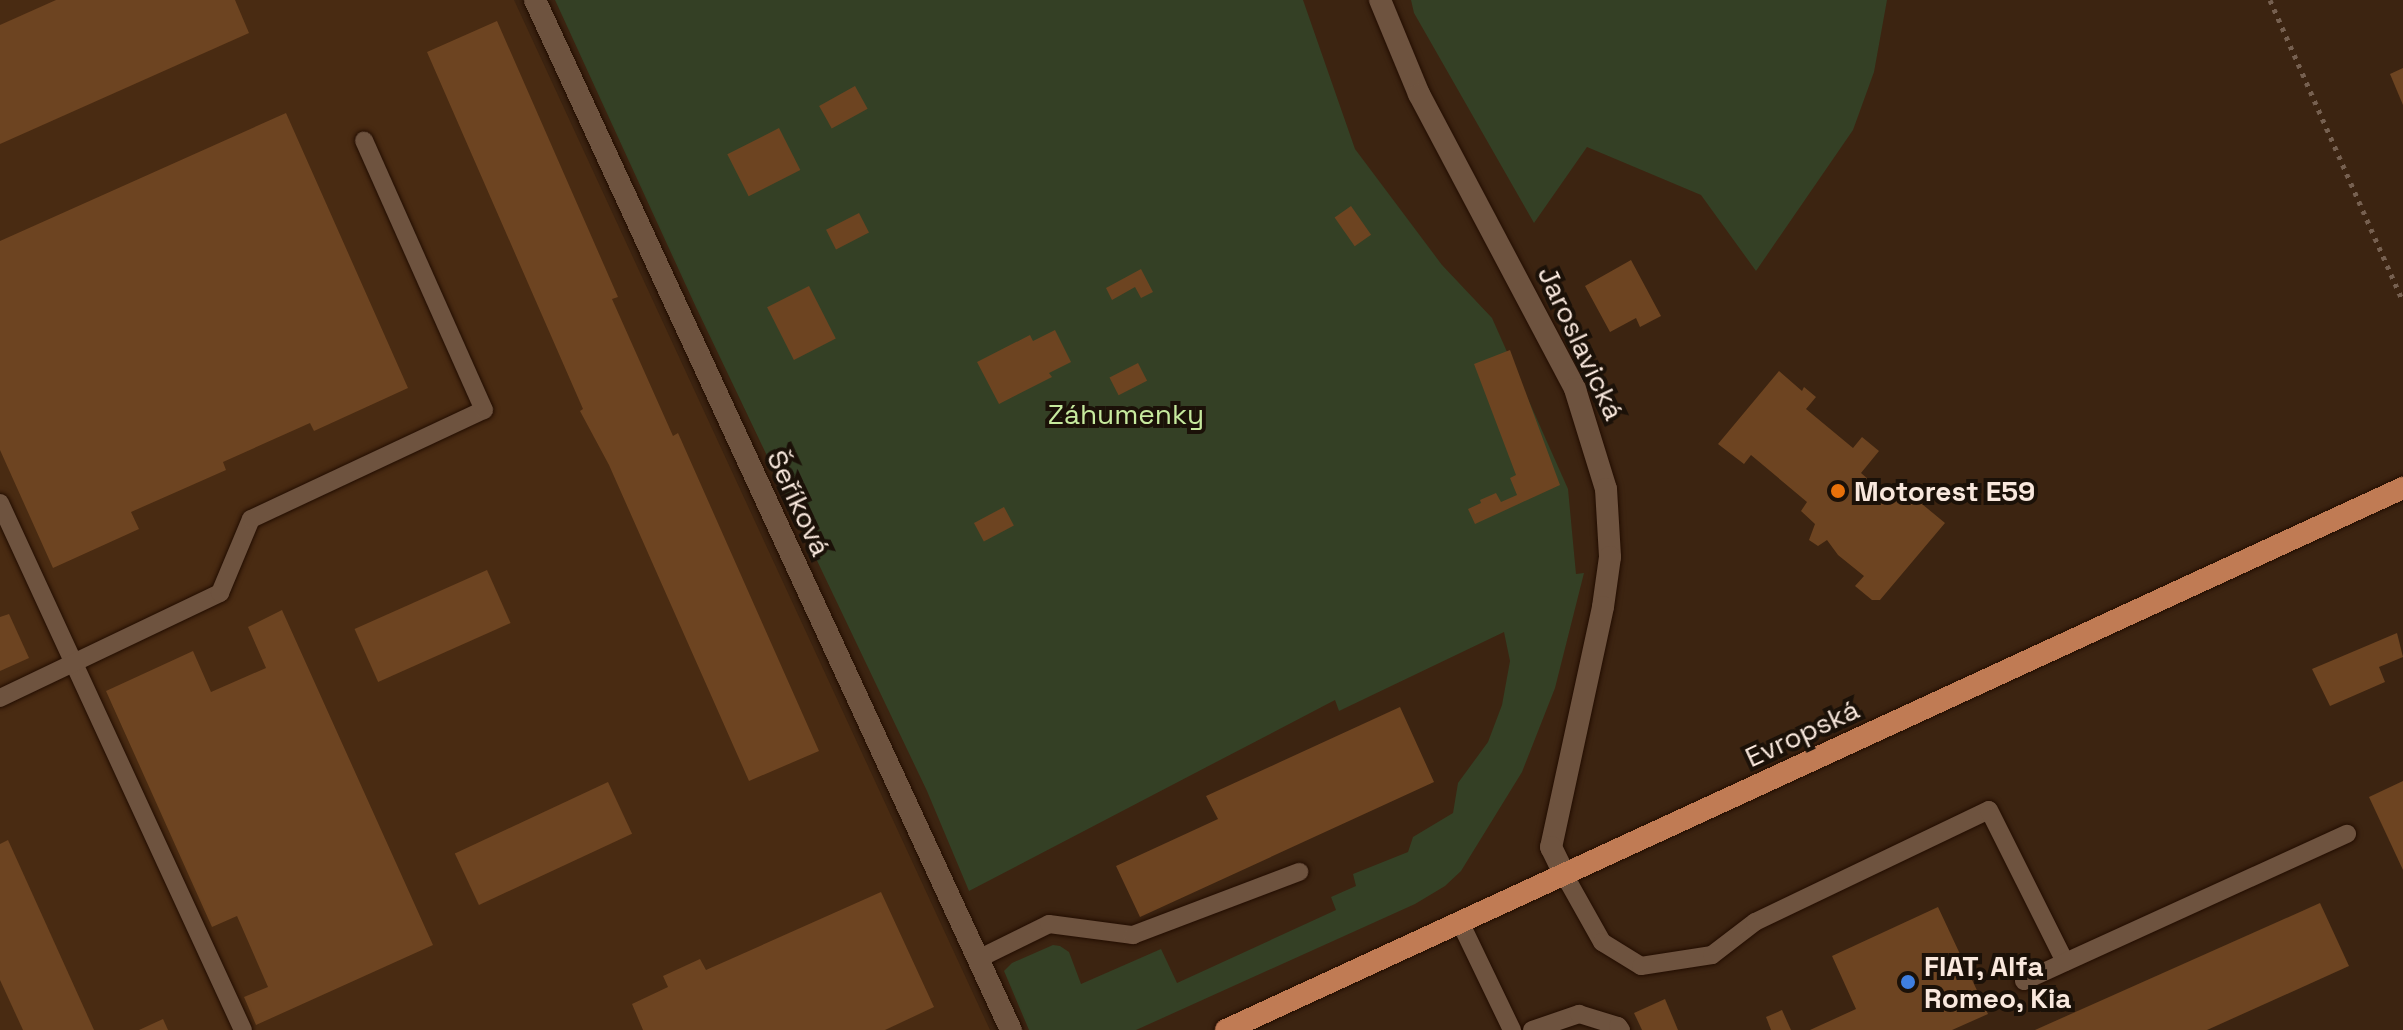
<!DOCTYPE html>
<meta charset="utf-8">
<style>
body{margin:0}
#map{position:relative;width:2403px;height:1030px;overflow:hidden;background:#3c2411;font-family:"Space Grotesk",sans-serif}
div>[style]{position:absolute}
.built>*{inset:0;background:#492b12}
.green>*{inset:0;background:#344025}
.building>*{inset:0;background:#6d4421;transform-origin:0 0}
.path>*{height:5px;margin-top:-2.5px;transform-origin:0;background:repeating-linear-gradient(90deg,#766050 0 4px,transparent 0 10px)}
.roads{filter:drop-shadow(0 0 2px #220d00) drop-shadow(0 0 2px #220d00)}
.service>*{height:18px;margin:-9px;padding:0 9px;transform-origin:9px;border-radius:9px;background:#6e533f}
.minor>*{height:22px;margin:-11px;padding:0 11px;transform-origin:11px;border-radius:11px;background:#6e533f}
.tertiary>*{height:22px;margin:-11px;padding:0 11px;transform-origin:11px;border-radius:11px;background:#6e533f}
.primary>*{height:22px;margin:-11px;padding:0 11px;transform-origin:11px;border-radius:11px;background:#c07b54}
.dots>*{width:22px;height:22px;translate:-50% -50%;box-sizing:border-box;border:4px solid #1b1108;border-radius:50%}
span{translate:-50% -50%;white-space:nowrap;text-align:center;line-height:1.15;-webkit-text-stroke:8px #1b1108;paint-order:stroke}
.street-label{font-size:28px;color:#f9e8dd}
.park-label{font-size:28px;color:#c7ea9e}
.poi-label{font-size:28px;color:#f9e8dd;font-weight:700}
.left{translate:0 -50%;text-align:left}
</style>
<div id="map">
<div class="built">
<div style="clip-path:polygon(0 0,514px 0,990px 1030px,0 1030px)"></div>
</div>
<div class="green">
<div style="clip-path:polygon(555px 0,1303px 0,1355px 149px,1442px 265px,1492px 318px,1568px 489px,1576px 574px,1584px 573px,1555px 688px,1522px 772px,1461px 871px,1445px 886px,1415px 904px,1136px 1030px,1029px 1030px,1004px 971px,1012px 963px,1053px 945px,1060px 946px,1069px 952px,1081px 984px,1161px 949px,1177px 983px,1336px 910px,1331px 897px,1356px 886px,1353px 874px,1408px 852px,1413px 837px,1453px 813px,1458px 783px,1488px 742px,1502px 705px,1510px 661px,1504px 632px,1339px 711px,1335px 700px,969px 891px,927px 791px,695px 305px)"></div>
<div style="clip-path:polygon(1411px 0,1887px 0,1874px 72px,1853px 130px,1756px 271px,1701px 195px,1587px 147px,1534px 223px,1414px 13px)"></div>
</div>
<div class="building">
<div style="clip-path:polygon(56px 0,235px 0,249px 33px,0 144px,0 25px)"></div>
<div style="clip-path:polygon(497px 21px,618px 297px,612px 299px,673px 436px,678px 433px,819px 751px,749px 781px,609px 465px,580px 411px,583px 409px,427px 52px)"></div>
<div style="clip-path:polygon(2403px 68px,2403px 105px,2390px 74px)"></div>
<div style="left:855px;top:86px;width:26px;height:41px;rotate:61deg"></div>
<div style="clip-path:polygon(286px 113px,408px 388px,314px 431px,310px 423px,223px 462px,226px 470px,131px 512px,139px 529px,53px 568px,0 450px,0 241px)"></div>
<div style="left:779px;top:128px;width:47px;height:58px;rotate:63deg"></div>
<div style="left:1351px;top:206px;width:35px;height:20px;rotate:55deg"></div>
<div style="left:859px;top:213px;width:22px;height:37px;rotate:63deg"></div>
<div style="clip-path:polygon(1631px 260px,1661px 316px,1640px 327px,1636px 318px,1610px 332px,1585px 286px)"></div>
<div style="clip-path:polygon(1141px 269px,1153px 292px,1141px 298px,1135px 287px,1112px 300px,1106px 288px)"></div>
<div style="left:809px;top:286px;width:59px;height:47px;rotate:63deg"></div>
<div style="clip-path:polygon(1055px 330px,1071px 362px,1049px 373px,1052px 377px,999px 404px,977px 362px,1030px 335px,1033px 341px)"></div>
<div style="clip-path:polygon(1510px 350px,1560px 485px,1475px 524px,1468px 509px,1481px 503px,1480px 500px,1496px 493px,1501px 502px,1517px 495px,1510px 478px,1516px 475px,1474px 364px)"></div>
<div style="left:1138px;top:363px;width:20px;height:32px;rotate:63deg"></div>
<div style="clip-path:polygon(1779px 371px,1802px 391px,1804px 387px,1816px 397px,1806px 409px,1853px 448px,1862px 437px,1879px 451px,1861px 473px,1889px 497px,1899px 485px,1945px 523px,1880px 600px,1872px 600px,1855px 586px,1864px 576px,1838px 555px,1827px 540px,1818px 546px,1809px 540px,1815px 524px,1801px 511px,1807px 502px,1751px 455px,1744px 464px,1718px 444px)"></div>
<div style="left:1004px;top:507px;width:21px;height:34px;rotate:62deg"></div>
<div style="left:487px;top:570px;width:58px;height:145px;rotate:66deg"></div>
<div style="clip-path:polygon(282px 610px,433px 945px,256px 1025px,244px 997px,268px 987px,237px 916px,212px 927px,106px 691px,193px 651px,211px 692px,266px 668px,248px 627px)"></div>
<div style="clip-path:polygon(9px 614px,29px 658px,0 671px,0 617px)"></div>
<div style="clip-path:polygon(2397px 633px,2403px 657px,2379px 667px,2385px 682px,2330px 706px,2312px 669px)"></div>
<div style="clip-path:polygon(1400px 707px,1434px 782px,1140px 917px,1116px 866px,1218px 819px,1206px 796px)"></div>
<div style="clip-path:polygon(2403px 781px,2403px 870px,2369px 797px)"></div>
<div style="left:608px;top:782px;width:57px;height:169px;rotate:65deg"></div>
<div style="clip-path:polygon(8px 840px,94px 1030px,23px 1030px,0 980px,0 844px)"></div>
<div style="clip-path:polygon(881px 892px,934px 1007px,885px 1030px,643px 1030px,632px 1004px,668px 987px,663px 976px,700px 959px,706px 970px)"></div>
<div style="clip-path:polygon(2320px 903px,2349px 966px,2207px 1030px,2035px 1030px)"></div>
<div style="clip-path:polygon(1938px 907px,1988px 1014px,1952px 1030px,1810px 1030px,1856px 1009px,1832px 956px)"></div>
<div style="clip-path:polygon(1665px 999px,1678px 1030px,1642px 1030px,1634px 1013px)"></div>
<div style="clip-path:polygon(1782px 1010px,1791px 1030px,1771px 1030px,1766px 1017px)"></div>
<div style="clip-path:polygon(163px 1019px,168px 1030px,139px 1030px)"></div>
</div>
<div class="path">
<div style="left:2270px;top:0;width:329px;rotate:66.2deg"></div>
</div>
<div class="roads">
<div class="service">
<div style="left:0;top:503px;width:580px;rotate:65.25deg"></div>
<div style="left:0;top:698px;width:244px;rotate:-25.5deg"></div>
<div style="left:220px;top:593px;width:80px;rotate:-67.3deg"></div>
<div style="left:251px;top:519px;width:257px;rotate:-25.1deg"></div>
<div style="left:484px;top:410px;width:295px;rotate:-114deg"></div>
<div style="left:1565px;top:876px;width:76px;rotate:60.7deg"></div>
<div style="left:1602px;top:942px;width:46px;rotate:31.6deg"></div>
<div style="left:1641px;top:966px;width:72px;rotate:-8.8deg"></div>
<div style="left:1712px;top:955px;width:54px;rotate:-37.5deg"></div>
<div style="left:1755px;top:922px;width:259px;rotate:-25.6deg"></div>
<div style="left:1989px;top:810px;width:170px;rotate:63.4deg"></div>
<div style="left:1461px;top:924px;width:118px;rotate:64.3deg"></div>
<div style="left:978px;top:959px;width:79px;rotate:-26.2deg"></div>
<div style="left:1049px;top:924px;width:85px;rotate:7.5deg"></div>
<div style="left:1133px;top:935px;width:178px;rotate:-20.8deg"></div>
<div style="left:2024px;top:981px;width:355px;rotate:-24.5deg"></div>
<div style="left:1532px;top:1030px;width:50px;rotate:-18.8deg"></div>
<div style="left:1579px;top:1014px;width:41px;rotate:17.1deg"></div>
<div style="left:1618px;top:1026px;width:5px;rotate:53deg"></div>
</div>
<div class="minor">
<div style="left:535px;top:0;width:1135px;rotate:65.2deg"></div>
</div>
<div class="tertiary">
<div style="left:1380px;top:0;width:102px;rotate:67.5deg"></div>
<div style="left:1419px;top:94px;width:334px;rotate:62.1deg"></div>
<div style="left:1575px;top:389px;width:105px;rotate:72.8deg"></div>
<div style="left:1606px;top:489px;width:68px;rotate:86.6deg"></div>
<div style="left:1610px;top:557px;width:50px;rotate:98deg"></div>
<div style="left:1603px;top:607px;width:246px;rotate:102.2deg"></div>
<div style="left:1551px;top:847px;width:32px;rotate:64deg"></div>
</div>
<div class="primary">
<div style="left:1226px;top:1030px;width:1296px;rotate:-24.73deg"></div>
</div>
</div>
<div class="dots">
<div style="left:1838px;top:491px;background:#e8710a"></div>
<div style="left:1908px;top:982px;background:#3f7fe0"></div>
</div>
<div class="street-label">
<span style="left:1581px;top:343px;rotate:65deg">Jaroslavická</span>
<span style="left:799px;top:503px;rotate:65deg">Šeříková</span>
<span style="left:1802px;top:733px;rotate:-25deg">Evropská</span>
</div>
<div class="park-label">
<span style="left:1126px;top:414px">Záhumenky</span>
</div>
<div class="poi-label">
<span class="left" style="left:1854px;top:491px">Motorest E59</span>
<span class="left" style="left:1924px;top:982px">FIAT, Alfa<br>Romeo, Kia</span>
</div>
</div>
